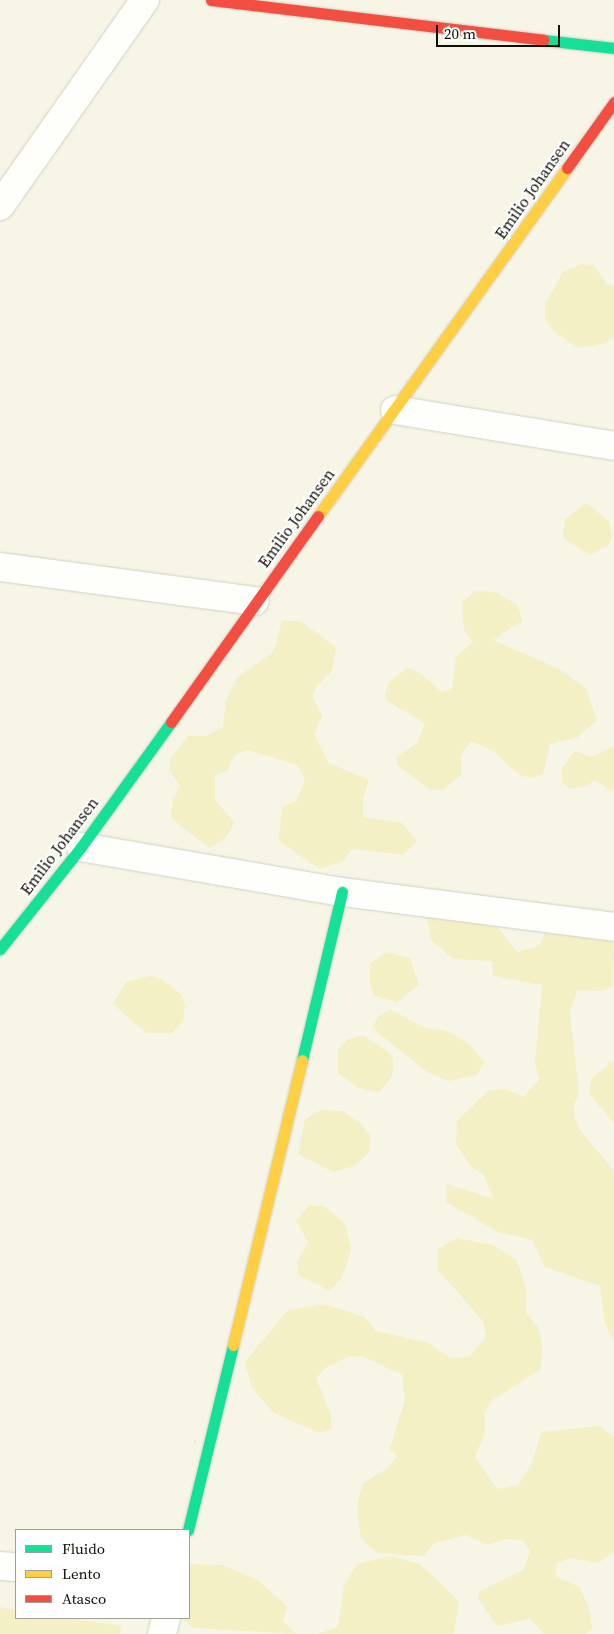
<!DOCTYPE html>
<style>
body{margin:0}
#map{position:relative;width:614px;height:1634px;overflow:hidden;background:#f6f5e6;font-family:"Source Serif 4",serif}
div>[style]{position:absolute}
.green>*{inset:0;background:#f4f0c6}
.roads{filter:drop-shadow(0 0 1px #d1d0c4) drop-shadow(0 0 1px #d1d0c4)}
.street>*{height:28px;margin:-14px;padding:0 14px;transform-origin:14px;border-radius:14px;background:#fefefb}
.fast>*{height:11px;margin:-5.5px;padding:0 5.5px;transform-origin:5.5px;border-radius:5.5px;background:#16e098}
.slow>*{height:11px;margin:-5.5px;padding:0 5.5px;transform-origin:5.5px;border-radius:5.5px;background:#ffcf43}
.jam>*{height:11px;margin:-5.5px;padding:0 5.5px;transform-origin:5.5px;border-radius:5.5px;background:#f24e42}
span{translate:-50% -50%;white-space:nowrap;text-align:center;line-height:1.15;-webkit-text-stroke:4.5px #fff;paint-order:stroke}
.street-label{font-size:16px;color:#100f06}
.legend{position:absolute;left:15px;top:1529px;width:175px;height:90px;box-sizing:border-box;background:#fff;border:1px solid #9f9f9b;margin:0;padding:6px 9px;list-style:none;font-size:15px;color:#100f06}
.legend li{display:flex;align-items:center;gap:10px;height:25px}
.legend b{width:25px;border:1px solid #9f9f9b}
.scale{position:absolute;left:436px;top:25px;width:124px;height:22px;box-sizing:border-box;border:2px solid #100f06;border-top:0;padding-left:6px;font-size:15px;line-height:18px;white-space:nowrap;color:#100f06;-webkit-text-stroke:4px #fff;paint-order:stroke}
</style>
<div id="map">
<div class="green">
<div style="clip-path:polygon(582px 264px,594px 265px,607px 284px,614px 286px,614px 337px,603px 344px,579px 348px,552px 330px,545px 318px,545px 304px,563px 272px)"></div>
<div style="clip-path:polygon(586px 503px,609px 521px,612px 537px,609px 545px,590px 555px,563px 538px,565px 519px)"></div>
<div style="clip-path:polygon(475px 591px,495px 592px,518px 605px,522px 621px,493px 640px,559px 669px,586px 688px,597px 720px,578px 737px,550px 744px,543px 774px,532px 778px,519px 775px,493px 751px,471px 741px,461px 755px,461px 775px,443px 790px,430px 790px,397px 765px,397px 756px,417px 743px,425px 723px,387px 701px,385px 693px,390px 681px,407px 668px,420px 673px,442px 692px,452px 688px,456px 657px,473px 642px,464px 631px,462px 602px)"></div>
<div style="clip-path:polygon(282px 620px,301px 622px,336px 647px,332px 671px,316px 687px,313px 697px,322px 716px,314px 734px,329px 763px,369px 780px,363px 799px,363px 817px,402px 823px,417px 841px,403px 855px,352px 849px,343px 861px,320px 869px,279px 841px,282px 807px,296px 801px,305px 780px,298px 765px,247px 750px,234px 756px,228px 770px,215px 776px,215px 799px,234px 823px,225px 839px,209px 848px,171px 818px,173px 799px,180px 785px,169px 771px,170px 759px,188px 736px,206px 736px,223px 727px,226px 700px,237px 678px,274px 651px)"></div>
<div style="clip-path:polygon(614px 746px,614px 792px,594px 780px,588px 786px,570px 789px,563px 783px,561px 769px,575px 751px,592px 757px)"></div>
<div style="clip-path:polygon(425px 909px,493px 921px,517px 952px,539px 946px,549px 924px,603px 923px,614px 944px,613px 986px,603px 991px,577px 990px,570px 1013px,579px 1093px,574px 1105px,575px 1118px,580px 1130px,614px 1171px,614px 1342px,605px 1324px,600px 1286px,545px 1267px,532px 1240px,498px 1232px,446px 1202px,447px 1184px,494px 1199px,483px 1174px,471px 1167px,456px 1144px,457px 1121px,489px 1090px,506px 1089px,523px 1097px,539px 1080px,535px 1063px,542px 985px,493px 976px,492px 961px,453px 959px,431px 940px)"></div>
<div style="clip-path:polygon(386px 952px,410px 958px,419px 985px,397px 1002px,374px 996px,370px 984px,370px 963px)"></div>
<div style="clip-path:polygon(150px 976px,161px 979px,181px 994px,185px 1005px,183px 1021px,172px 1033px,146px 1033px,113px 1004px,126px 982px)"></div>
<div style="clip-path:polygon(390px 1009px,423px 1027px,447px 1031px,468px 1043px,484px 1062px,477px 1075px,448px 1081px,427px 1072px,377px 1032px,373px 1026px,379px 1016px)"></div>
<div style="clip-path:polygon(363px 1035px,388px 1052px,393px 1060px,392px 1077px,379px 1092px,358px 1088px,338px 1073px,338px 1050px,347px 1040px)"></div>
<div style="clip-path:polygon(614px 1060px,614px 1124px,589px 1093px,592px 1078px)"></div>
<div style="clip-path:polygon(321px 1110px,343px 1111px,362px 1125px,371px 1137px,369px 1152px,355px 1166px,333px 1172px,298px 1154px,305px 1119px)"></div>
<div style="clip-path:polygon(309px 1205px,326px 1207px,346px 1225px,351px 1250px,342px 1278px,329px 1291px,297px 1274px,298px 1260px,308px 1242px,296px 1221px)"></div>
<div style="clip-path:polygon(457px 1238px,493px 1245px,517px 1260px,527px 1291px,526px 1313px,538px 1327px,542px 1344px,541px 1369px,490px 1402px,484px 1415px,485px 1432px,475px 1457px,497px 1489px,518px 1485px,532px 1463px,541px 1432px,600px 1426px,614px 1437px,614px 1552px,598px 1563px,570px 1558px,557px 1563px,555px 1577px,580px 1587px,590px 1611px,592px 1629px,587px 1634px,544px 1634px,530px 1619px,497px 1626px,478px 1599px,480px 1591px,523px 1570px,530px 1552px,524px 1541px,507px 1539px,487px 1545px,466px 1535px,434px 1543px,424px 1556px,377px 1553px,361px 1538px,357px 1509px,362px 1484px,388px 1468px,397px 1456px,390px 1449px,405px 1399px,402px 1375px,362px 1356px,348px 1357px,325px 1368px,316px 1378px,331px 1415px,331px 1430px,319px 1433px,274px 1413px,252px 1388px,245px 1362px,288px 1310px,324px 1304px,365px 1317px,376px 1331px,429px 1343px,451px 1358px,469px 1357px,486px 1337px,483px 1321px,438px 1270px,438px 1249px)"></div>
<div style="clip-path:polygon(389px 1556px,420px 1564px,459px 1601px,454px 1634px,318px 1634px,338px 1627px,344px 1586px,357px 1564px)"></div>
<div style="clip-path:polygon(189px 1564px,222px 1565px,258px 1580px,287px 1606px,283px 1621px,296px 1634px,193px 1628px,181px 1618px,189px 1618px)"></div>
<div style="clip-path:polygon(0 1607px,16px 1610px,16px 1618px,70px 1618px,121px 1626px,120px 1634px,0 1634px)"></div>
</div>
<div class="roads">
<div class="street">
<div style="left:0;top:206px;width:252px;rotate:-54.9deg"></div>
<div style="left:395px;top:410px;width:222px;rotate:9.3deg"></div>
<div style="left:0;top:567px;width:257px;rotate:7.6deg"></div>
<div style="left:81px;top:847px;width:265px;rotate:9.8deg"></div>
<div style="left:342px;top:892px;width:274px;rotate:7.3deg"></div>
<div style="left:0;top:1566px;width:16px;rotate:4deg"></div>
<div style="left:162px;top:1634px;width:16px;rotate:-76deg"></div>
</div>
<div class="fast">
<div style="left:544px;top:40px;width:70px;rotate:6.5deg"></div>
<div style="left:0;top:949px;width:130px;rotate:-51.5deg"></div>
<div style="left:81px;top:847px;width:154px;rotate:-54.2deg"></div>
<div style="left:302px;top:1060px;width:173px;rotate:-76.6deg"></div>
<div style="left:188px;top:1530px;width:190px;rotate:-76.3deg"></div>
</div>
<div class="slow">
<div style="left:318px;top:516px;width:428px;rotate:-54.4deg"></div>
<div style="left:233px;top:1345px;width:293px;rotate:-76.4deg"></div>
</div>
<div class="jam">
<div style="left:211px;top:0;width:335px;rotate:6.8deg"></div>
<div style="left:567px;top:168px;width:81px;rotate:-54.5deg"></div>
<div style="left:171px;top:722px;width:253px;rotate:-54.5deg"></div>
</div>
</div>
<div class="street-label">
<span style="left:532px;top:189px;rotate:-55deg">Emilio Johansen</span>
<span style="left:296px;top:518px;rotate:-54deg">Emilio Johansen</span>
<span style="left:59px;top:846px;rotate:-53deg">Emilio Johansen</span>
</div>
<ul class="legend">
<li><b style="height:6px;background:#16e098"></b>Fluido</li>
<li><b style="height:6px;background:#ffcf43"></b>Lento</li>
<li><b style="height:6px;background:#f24e42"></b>Atasco</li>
</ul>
<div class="scale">20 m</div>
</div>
